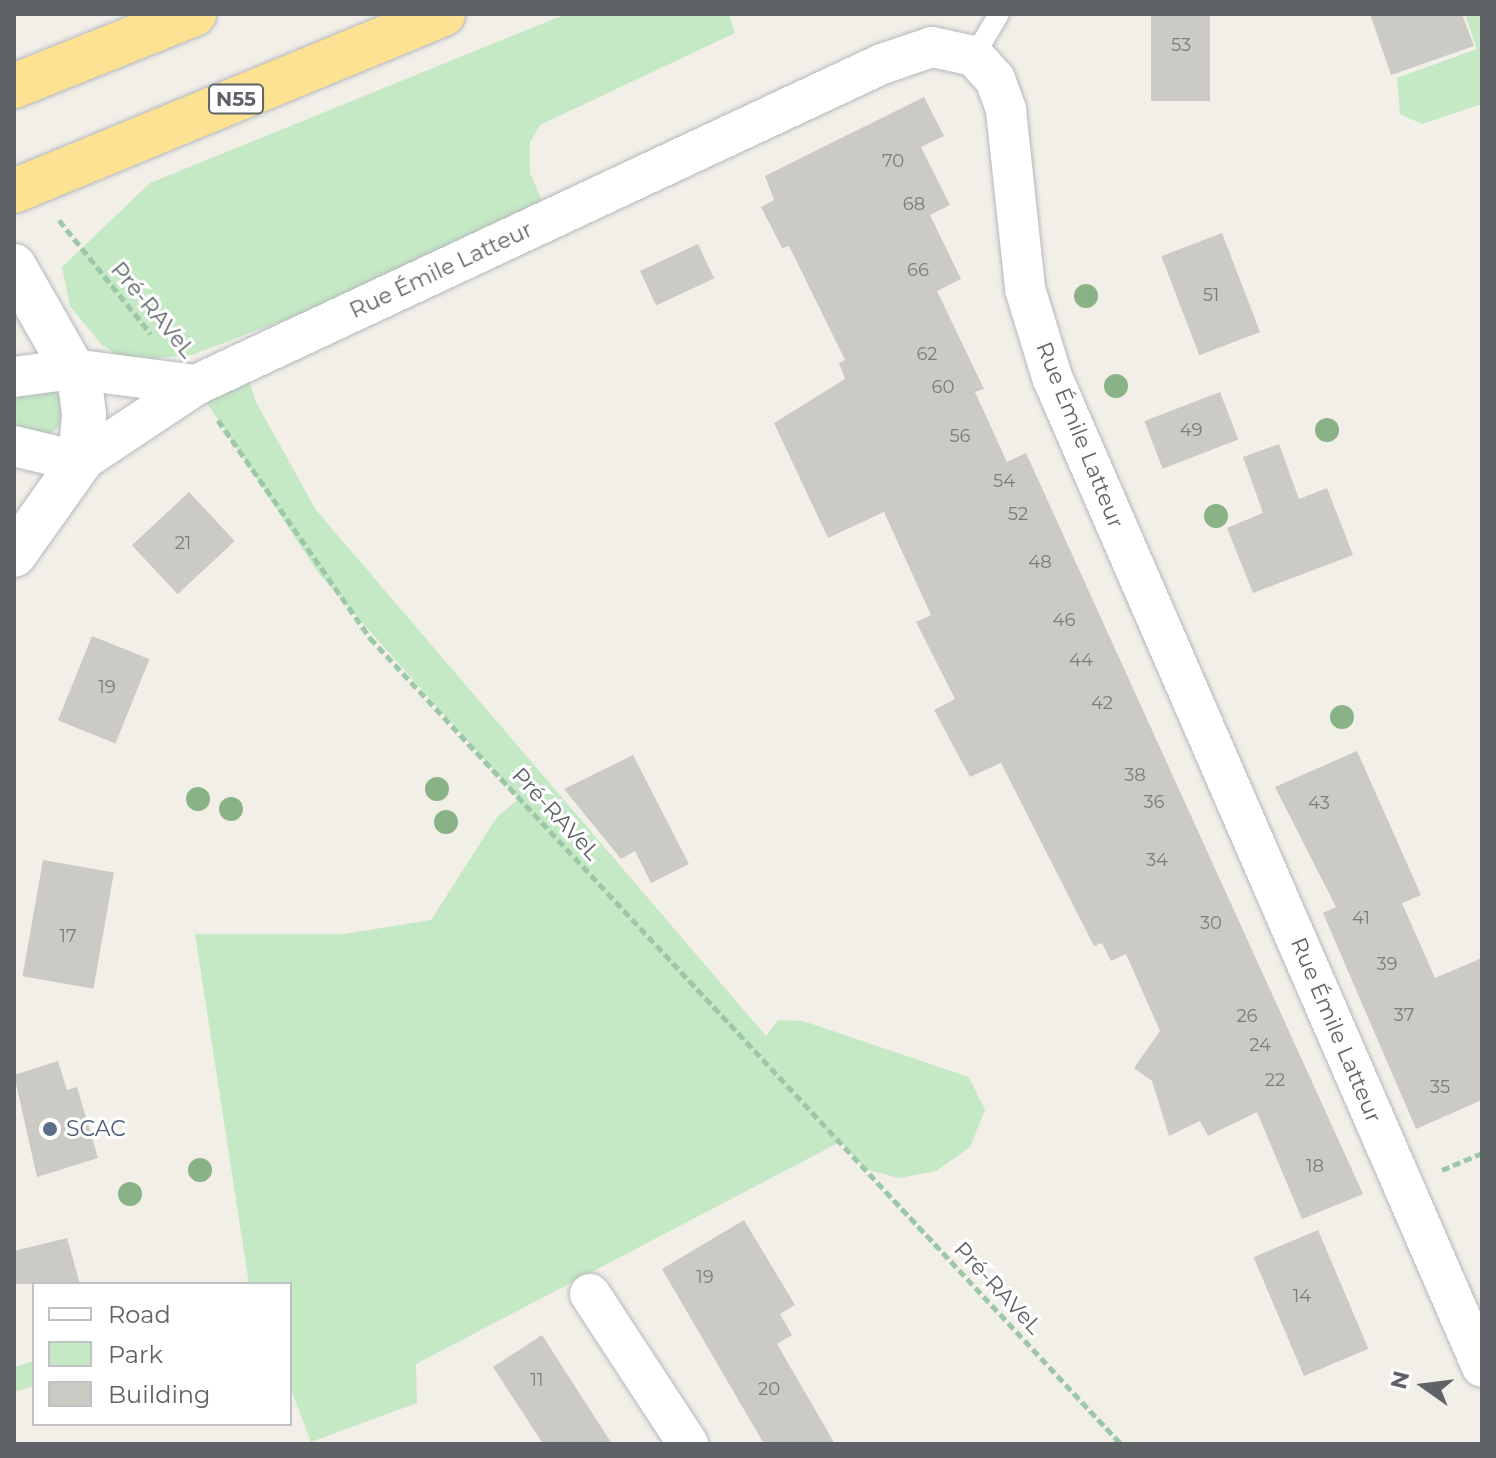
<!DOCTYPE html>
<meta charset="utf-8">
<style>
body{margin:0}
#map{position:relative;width:1496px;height:1458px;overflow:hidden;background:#f1efe8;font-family:Montserrat,sans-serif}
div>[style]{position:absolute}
.green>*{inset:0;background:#c5e8c5}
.round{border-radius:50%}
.building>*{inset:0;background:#cccac5;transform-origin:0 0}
.path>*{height:5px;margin-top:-2.5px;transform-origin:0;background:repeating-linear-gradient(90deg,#9cc7a9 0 8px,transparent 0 12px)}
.roads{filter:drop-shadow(0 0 2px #b5b8bc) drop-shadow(0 0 2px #b5b8bc)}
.lane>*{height:20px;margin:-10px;padding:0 10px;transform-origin:10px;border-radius:10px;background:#fff}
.street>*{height:40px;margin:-20px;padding:0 20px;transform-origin:20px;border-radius:20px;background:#fff}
.secondary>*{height:44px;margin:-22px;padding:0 22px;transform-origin:22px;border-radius:22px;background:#fff}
.highway>*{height:44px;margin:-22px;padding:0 22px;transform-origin:22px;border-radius:22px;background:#fde293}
.trees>*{width:24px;height:24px;margin:-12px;border-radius:50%;background:#89b387}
.dots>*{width:22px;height:22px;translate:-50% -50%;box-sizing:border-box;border:4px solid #fff;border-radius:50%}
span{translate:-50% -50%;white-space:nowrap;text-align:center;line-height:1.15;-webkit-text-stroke:6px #fff;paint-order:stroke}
.number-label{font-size:18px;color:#7a7d7f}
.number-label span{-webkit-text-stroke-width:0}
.shield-label span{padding:2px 6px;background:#fff;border:2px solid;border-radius:6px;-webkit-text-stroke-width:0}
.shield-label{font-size:20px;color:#5f6368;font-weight:700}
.street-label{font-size:22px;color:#5f6368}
.service-label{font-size:22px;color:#4e5e75}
.left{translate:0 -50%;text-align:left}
.frame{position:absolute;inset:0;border:16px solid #5f6368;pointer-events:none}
.legend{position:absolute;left:32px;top:1282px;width:260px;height:144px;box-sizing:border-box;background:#fff;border:2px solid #bfc1c3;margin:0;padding:10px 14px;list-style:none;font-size:24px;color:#5f6368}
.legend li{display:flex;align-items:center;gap:16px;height:40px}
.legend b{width:40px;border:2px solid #bfc1c3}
.north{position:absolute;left:1384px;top:1346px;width:80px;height:80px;-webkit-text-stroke:6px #fff;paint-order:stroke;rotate:284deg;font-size:22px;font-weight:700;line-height:32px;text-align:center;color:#5f6368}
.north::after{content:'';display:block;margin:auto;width:28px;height:36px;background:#5f6368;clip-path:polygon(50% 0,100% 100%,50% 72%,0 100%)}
</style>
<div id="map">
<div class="green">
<div style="clip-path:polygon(566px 14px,729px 14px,735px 33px,540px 125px,530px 142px,530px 173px,550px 219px,192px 355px,127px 361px,101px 344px,70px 306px,62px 267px,150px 183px)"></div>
<div style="clip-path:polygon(1465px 14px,1482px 14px,1482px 104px,1422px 124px,1400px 114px,1397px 78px,1477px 49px)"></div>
<div style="clip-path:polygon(243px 363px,256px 402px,316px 510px,766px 1036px,778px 1020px,803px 1021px,969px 1077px,985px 1110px,970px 1147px,936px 1171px,899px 1178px,865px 1169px,840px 1142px,416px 1364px,417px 1403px,311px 1442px,290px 1387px,290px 1284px,249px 1284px,195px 934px,344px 934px,431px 920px,497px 817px,519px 799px,319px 574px,205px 400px)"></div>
<div class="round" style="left:14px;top:386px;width:50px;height:50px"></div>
<div style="clip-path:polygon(34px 1361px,34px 1386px,14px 1392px,14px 1367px)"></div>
</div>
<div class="building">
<div style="left:1151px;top:14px;width:59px;height:87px"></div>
<div style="clip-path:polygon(1370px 14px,1462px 14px,1474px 46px,1391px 75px)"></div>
<div style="clip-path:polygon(924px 97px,944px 136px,921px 147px,950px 205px,930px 215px,961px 279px,937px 291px,984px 389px,975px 392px,1007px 462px,1026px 453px,1363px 1194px,1302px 1219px,1257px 1112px,1208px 1136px,1200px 1121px,1169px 1136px,1152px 1081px,1134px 1068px,1160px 1031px,1126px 954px,1111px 961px,1102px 943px,1094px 946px,1001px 763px,970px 777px,934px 710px,955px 699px,916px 622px,931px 615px,884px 512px,828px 538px,774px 423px,845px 379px,839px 363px,845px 360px,789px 246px,782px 248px,761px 207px,774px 200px,765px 176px)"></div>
<div style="left:1222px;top:233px;width:106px;height:65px;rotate:69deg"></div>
<div style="left:698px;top:244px;width:38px;height:64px;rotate:65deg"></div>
<div style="left:1220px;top:392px;width:51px;height:81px;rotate:69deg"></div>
<div style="clip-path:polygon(1279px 444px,1299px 499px,1327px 488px,1353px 555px,1253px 593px,1227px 528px,1263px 513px,1243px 457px)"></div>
<div style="left:189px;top:492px;width:67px;height:78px;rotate:47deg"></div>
<div style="left:92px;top:636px;width:62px;height:91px;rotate:22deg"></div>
<div style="clip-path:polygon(1357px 751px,1421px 895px,1402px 903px,1435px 978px,1482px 958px,1482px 1100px,1416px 1129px,1323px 913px,1336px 907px,1275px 787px)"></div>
<div style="clip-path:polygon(633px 755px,689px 864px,651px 883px,635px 851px,621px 859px,564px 789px)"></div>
<div style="left:43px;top:860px;width:72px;height:118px;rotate:10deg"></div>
<div style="clip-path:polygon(58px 1061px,67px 1090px,77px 1087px,98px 1158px,37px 1177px,14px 1075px)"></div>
<div style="clip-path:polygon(744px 1220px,795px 1305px,780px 1314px,792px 1335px,777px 1344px,835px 1444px,764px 1444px,662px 1269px)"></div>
<div style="left:1318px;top:1230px;width:129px;height:70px;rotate:67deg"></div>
<div style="clip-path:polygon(67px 1238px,80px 1284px,14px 1284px,14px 1251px)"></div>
<div style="clip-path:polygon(542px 1335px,612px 1444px,543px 1444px,493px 1367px)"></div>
</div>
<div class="path">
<div style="left:59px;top:220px;width:146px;rotate:51.1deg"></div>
<div style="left:218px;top:420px;width:266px;rotate:55.1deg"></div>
<div style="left:370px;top:638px;width:1102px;rotate:47.02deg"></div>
<div style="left:1442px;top:1170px;width:43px;rotate:-23deg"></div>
</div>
<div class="roads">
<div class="lane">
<div style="left:974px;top:56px;width:49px;rotate:-59.2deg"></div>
</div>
<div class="street">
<div style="left:14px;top:377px;width:60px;rotate:-7.7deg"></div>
<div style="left:73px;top:369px;width:124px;rotate:7.4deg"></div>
<div style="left:14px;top:446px;width:68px;rotate:13.6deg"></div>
<div style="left:80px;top:462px;width:139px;rotate:-33.6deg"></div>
<div style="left:196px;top:385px;width:757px;rotate:-25.08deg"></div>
<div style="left:882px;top:64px;width:53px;rotate:-18.8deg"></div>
<div style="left:932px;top:47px;width:43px;rotate:12.1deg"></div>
<div style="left:974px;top:56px;width:31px;rotate:48deg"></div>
<div style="left:995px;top:79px;width:33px;rotate:70deg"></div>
<div style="left:1006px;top:110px;width:180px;rotate:83.9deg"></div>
<div style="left:1025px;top:289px;width:92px;rotate:72.9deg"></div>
<div style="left:1052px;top:377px;width:1079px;rotate:66.52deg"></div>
<div style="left:590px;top:1294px;width:179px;rotate:56.8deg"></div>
</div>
<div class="secondary">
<div style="left:14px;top:266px;width:133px;rotate:60.4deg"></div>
<div style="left:80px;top:382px;width:33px;rotate:83deg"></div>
<div style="left:84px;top:415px;width:47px;rotate:94.9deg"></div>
<div style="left:80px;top:462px;width:114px;rotate:125.4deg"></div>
</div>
<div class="highway">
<div style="left:14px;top:86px;width:194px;rotate:-21.8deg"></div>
<div style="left:14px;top:191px;width:464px;rotate:-22.4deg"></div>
</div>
</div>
<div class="trees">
<div style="left:1086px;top:296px"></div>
<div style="left:1116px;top:386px"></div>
<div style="left:1327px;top:430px"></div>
<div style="left:1216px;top:516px"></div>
<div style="left:1342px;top:717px"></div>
<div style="left:437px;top:789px"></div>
<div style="left:198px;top:799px"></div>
<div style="left:231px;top:809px"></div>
<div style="left:446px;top:822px"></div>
<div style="left:200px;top:1170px"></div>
<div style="left:130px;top:1194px"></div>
</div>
<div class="dots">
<div style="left:50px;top:1129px;background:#5c6f8a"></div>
</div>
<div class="number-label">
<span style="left:1181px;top:45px">53</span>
<span style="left:893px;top:161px">70</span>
<span style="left:914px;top:204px">68</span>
<span style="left:918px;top:270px">66</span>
<span style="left:1211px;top:295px">51</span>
<span style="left:927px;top:354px">62</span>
<span style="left:943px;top:387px">60</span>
<span style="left:1191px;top:430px">49</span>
<span style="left:960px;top:436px">56</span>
<span style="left:1004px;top:481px">54</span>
<span style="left:1018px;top:514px">52</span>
<span style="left:183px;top:543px">21</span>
<span style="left:1040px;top:562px">48</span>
<span style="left:1064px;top:620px">46</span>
<span style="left:1081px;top:660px">44</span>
<span style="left:107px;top:687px">19</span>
<span style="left:1102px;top:703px">42</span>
<span style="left:1135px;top:775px">38</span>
<span style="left:1154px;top:802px">36</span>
<span style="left:1319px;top:803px">43</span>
<span style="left:1157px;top:860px">34</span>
<span style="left:1361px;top:918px">41</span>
<span style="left:1211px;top:923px">30</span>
<span style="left:68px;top:936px">17</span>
<span style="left:1387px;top:964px">39</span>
<span style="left:1404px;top:1015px">37</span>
<span style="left:1247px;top:1016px">26</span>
<span style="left:1260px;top:1045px">24</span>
<span style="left:1275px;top:1080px">22</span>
<span style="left:1440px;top:1087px">35</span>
<span style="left:1315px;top:1166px">18</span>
<span style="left:705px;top:1277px">19</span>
<span style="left:1302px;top:1296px">14</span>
<span style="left:537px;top:1380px">11</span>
<span style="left:769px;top:1389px">20</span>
</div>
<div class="shield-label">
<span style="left:236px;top:99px">N55</span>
</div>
<div class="street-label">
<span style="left:441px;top:270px;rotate:-25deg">Rue Émile Latteur</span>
<span style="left:153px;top:310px;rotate:50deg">Pré-RAVeL</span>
<span style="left:1080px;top:435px;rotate:68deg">Rue Émile Latteur</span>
<span style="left:556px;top:814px;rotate:47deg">Pré-RAVeL</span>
<span style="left:1336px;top:1030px;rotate:67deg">Rue Émile Latteur</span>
<span style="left:998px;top:1288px;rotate:47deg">Pré-RAVeL</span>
</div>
<div class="service-label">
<span class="left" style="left:66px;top:1129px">SCAC</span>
</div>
<div class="frame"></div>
<ul class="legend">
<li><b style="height:10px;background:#fff"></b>Road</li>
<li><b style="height:22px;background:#c5e8c5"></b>Park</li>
<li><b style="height:22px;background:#cccac5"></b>Building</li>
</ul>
<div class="north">N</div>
</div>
